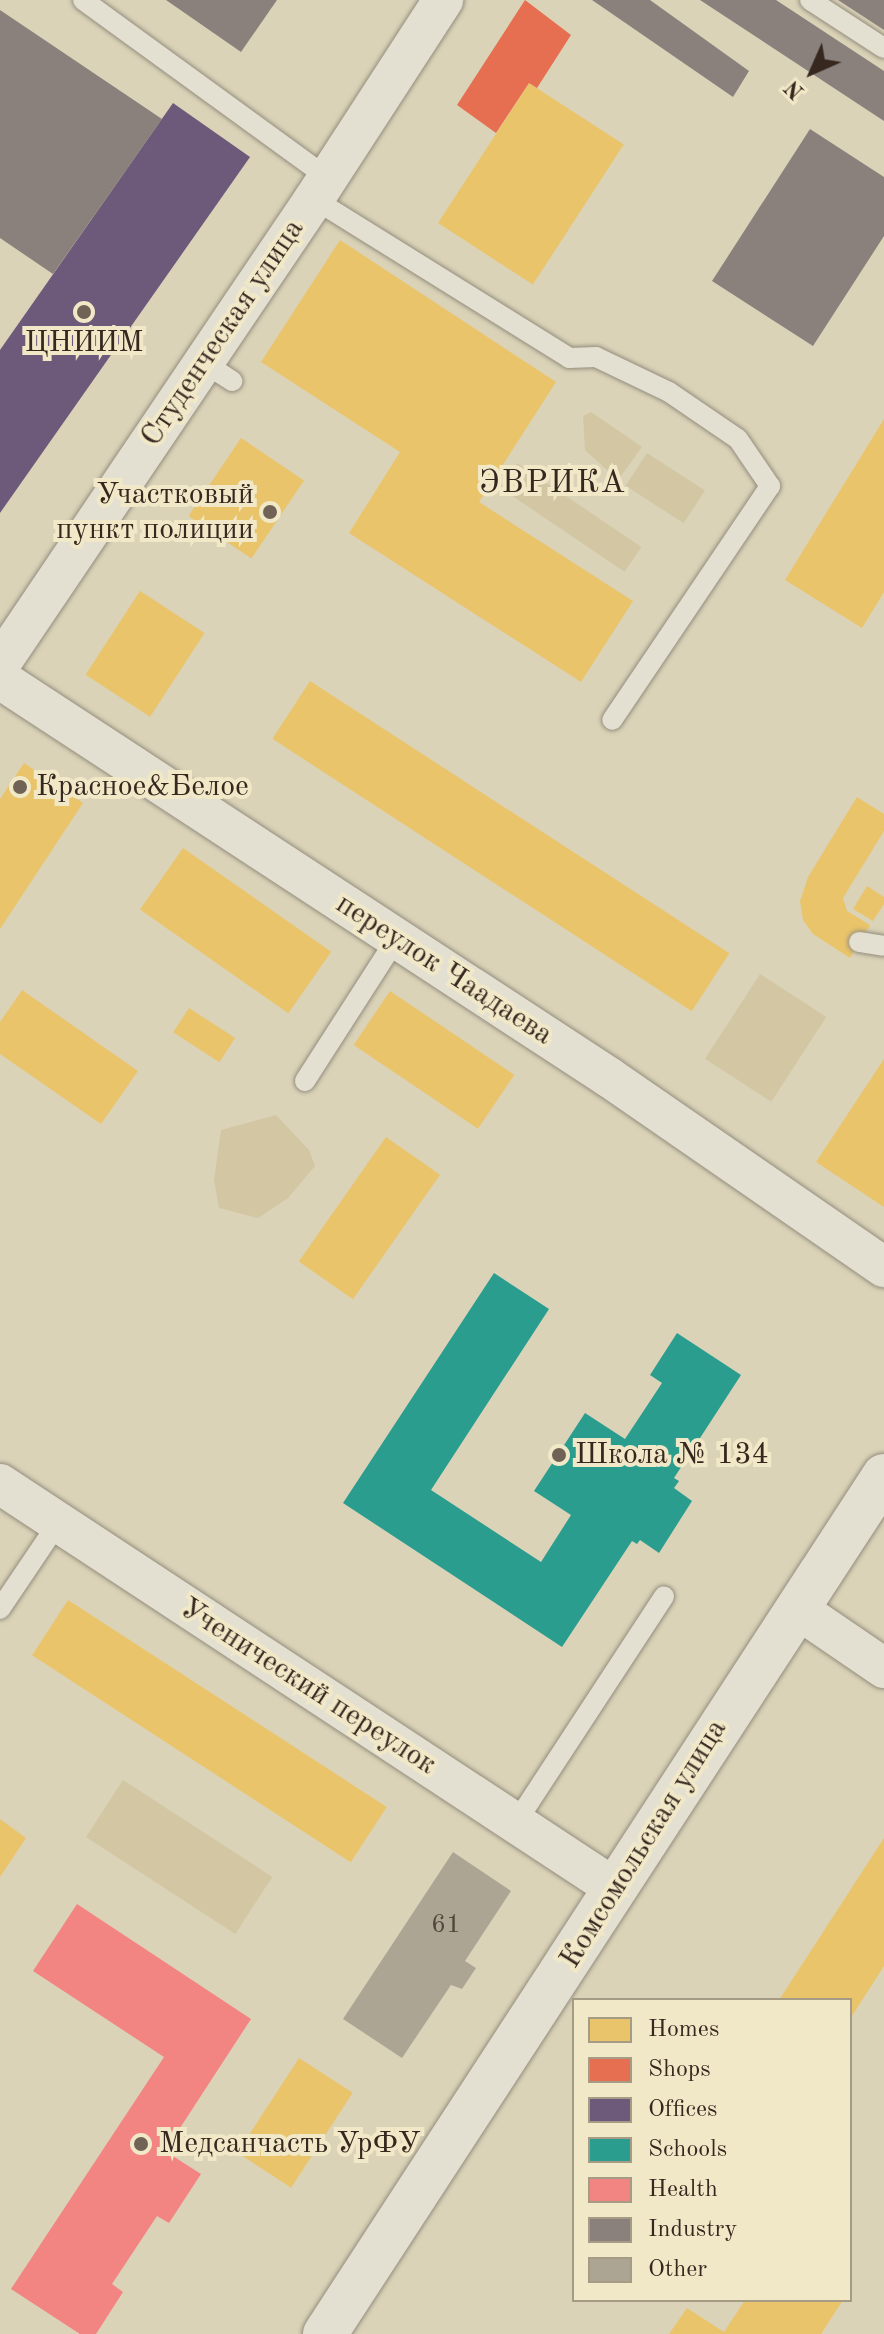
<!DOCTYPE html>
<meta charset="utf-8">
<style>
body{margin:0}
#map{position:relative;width:884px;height:2334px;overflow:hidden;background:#dbd3b8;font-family:"Old Standard TT",serif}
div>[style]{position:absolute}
.green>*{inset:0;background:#d2c6a3;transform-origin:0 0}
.homes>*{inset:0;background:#e9c46a;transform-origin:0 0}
.shops>*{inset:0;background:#e76f51}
.offices>*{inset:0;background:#6d597a}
.schools>*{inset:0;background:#2a9d8f}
.health>*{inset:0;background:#f28482}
.industry>*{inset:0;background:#8a817c}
.building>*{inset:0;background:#aca593}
.roads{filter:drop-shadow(0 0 2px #938d7d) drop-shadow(0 0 2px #938d7d)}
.lane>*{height:20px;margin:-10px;padding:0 10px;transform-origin:10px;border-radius:10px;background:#e3dfd1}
.street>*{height:40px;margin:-20px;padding:0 20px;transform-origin:20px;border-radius:20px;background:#e3dfd1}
.secondary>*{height:44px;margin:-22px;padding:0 22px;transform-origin:22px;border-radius:22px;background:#e3dfd1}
.dots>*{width:22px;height:22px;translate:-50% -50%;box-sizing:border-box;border:4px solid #f1e8c8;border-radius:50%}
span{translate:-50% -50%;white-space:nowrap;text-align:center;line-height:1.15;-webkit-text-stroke:8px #f1e8c8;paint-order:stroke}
.number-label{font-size:26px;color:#54463c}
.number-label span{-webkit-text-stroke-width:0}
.street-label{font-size:30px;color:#36271f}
.poi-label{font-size:30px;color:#36271f}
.right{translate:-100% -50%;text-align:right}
.left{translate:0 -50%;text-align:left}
.neighbourhood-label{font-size:32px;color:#36271f;letter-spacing:2px}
.legend{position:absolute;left:572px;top:1998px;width:280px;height:304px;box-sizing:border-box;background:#f1e8c8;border:2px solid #a69b84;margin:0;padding:10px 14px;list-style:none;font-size:24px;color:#36271f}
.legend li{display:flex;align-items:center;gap:16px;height:40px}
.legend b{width:40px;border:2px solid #a69b84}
.north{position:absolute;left:772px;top:32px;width:80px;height:80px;-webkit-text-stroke:6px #f1e8c8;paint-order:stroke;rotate:225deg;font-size:22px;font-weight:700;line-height:32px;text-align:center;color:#36271f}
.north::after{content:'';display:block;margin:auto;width:28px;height:36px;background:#36271f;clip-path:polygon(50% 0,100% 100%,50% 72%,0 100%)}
</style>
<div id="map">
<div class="green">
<div style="clip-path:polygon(591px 412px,642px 447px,618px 480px,585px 450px,583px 416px)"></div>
<div style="left:647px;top:453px;width:69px;height:39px;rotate:33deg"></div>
<div style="left:517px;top:463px;width:150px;height:30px;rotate:34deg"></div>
<div style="left:760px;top:974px;width:79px;height:101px;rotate:33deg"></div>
<div style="clip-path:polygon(276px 1115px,309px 1150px,315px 1166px,288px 1198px,258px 1218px,219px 1208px,214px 1180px,221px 1130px)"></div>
<div style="left:123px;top:1780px;width:178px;height:68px;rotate:33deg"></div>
</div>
<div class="homes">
<div style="left:529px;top:83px;width:113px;height:167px;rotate:33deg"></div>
<div style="clip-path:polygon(340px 240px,556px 382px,479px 502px,633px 601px,581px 682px,349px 533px,400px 452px,261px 362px)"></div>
<div style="clip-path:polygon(884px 419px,884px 592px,862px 628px,785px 580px)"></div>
<div style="left:241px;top:438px;width:76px;height:94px;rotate:34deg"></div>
<div style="left:140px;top:591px;width:77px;height:100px;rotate:33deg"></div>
<div style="left:310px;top:681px;width:500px;height:69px;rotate:33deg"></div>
<div style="clip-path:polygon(24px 763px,83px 803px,0 929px,0 799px)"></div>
<div style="clip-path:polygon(857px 797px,884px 814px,884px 831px,843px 898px,847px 911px,870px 925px,850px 958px,813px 934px,803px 920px,800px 901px,808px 877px)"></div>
<div style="left:183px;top:848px;width:181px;height:75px;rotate:35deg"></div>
<div style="clip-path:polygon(867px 886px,884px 897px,884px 904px,873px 921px,853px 909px)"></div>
<div style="clip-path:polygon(22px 990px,138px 1071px,101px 1124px,0 1054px,0 1022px)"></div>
<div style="left:390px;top:991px;width:150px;height:65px;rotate:34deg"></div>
<div style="left:189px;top:1008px;width:55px;height:29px;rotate:33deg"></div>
<div style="clip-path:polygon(884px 1059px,884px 1207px,816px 1162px)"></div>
<div style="left:386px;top:1137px;width:66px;height:152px;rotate:35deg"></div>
<div style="left:68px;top:1600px;width:380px;height:66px;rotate:33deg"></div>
<div style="clip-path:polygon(0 1819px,26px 1838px,0 1877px)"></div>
<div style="clip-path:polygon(884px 1838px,884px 1966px,850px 2019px,850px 2000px,779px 2000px)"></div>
<div style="left:299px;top:2058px;width:64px;height:113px;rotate:33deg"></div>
<div style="clip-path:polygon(745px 2300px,843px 2300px,821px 2334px,669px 2334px,687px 2308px,724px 2332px)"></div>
</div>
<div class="shops">
<div style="clip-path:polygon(525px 0,571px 35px,537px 88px,529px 83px,496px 133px,457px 105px)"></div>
</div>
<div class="offices">
<div style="clip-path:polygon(173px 103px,250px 157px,0 513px,0 350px)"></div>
</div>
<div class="schools">
<div style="clip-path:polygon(494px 1273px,549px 1309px,431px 1490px,541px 1562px,571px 1515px,534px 1491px,585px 1413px,625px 1439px,662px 1383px,650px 1375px,677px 1333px,741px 1375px,674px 1478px,679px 1481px,674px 1488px,692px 1501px,659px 1553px,640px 1540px,637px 1544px,632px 1541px,562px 1647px,343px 1503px)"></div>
</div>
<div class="health">
<div style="clip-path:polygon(77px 1904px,251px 2019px,165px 2151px,201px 2174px,169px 2223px,157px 2216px,112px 2284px,123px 2292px,96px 2334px,80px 2334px,11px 2289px,164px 2057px,33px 1971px)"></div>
</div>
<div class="industry">
<div style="clip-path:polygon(166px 0,277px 0,241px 52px)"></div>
<div style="clip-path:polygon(592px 0,650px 0,749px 71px,733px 97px)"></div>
<div style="clip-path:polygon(700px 0,776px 0,884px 71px,884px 121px)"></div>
<div style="clip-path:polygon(838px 0,884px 0,884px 30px)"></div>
<div style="clip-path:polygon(0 10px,162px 119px,53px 274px,0 238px)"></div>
<div style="clip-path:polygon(810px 129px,884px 177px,884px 236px,813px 346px,712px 281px)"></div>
</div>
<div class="building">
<div style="clip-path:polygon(453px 1852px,511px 1891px,465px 1961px,476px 1968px,462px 1989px,451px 1985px,402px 2058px,343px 2019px)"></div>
</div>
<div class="roads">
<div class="lane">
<div style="left:83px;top:0;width:303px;rotate:36deg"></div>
<div style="left:810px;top:0;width:88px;rotate:33deg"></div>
<div style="left:314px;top:199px;width:301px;rotate:31.9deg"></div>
<div style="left:569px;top:358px;width:27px;rotate:-2deg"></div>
<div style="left:596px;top:357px;width:81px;rotate:25.6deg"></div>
<div style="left:669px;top:392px;width:83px;rotate:34.3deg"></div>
<div style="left:738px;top:439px;width:57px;rotate:55.8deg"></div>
<div style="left:770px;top:486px;width:282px;rotate:124deg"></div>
<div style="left:203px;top:362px;width:35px;rotate:33deg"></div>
<div style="left:859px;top:942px;width:25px;rotate:9deg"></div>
<div style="left:305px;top:1081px;width:169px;rotate:-57.3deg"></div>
<div style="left:0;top:1609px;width:104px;rotate:-56deg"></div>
<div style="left:515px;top:1824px;width:272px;rotate:-56.8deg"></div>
</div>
<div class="street">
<div style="left:0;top:664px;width:561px;rotate:-55.97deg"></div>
<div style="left:314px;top:199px;width:237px;rotate:-57deg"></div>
<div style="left:0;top:679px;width:729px;rotate:33.19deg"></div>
<div style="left:610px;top:1078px;width:333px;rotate:34.6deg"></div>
<div style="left:0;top:1484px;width:737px;rotate:33.32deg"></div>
<div style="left:796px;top:1608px;width:107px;rotate:34.3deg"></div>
</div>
<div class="secondary">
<div style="left:325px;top:2334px;width:1024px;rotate:-56.92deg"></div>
</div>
</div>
<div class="dots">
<div style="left:84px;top:312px;background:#706355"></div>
<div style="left:270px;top:512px;background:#706355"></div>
<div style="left:20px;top:787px;background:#706355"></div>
<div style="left:559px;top:1455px;background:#706355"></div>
<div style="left:141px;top:2144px;background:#706355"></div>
</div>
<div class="number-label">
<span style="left:446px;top:1926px">61</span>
</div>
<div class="street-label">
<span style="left:223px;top:333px;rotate:-56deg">Студенческая улица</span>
<span style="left:444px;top:970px;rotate:33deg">переулок Чаадаева</span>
<span style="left:308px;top:1687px;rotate:33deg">Ученический переулок</span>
<span style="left:644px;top:1844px;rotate:-58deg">Комсомольская улица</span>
</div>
<div class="poi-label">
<span style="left:84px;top:343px">ЦНИИМ</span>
<span class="right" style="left:254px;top:512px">Участковый<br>пункт полиции</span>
<span class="left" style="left:36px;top:787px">Красное&amp;Белое</span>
<span class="left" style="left:575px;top:1455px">Школа № 134</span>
<span class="left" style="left:159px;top:2144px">Медсанчасть УрФУ</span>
</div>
<div class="neighbourhood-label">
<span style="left:553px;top:484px">ЭВРИКА</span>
</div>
<ul class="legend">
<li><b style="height:22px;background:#e9c46a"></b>Homes</li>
<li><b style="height:22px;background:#e76f51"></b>Shops</li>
<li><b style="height:22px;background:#6d597a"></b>Offices</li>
<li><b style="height:22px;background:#2a9d8f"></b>Schools</li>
<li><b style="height:22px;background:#f28482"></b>Health</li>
<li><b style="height:22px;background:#8a817c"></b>Industry</li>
<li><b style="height:22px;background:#aca593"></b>Other</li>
</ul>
<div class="north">N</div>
</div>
